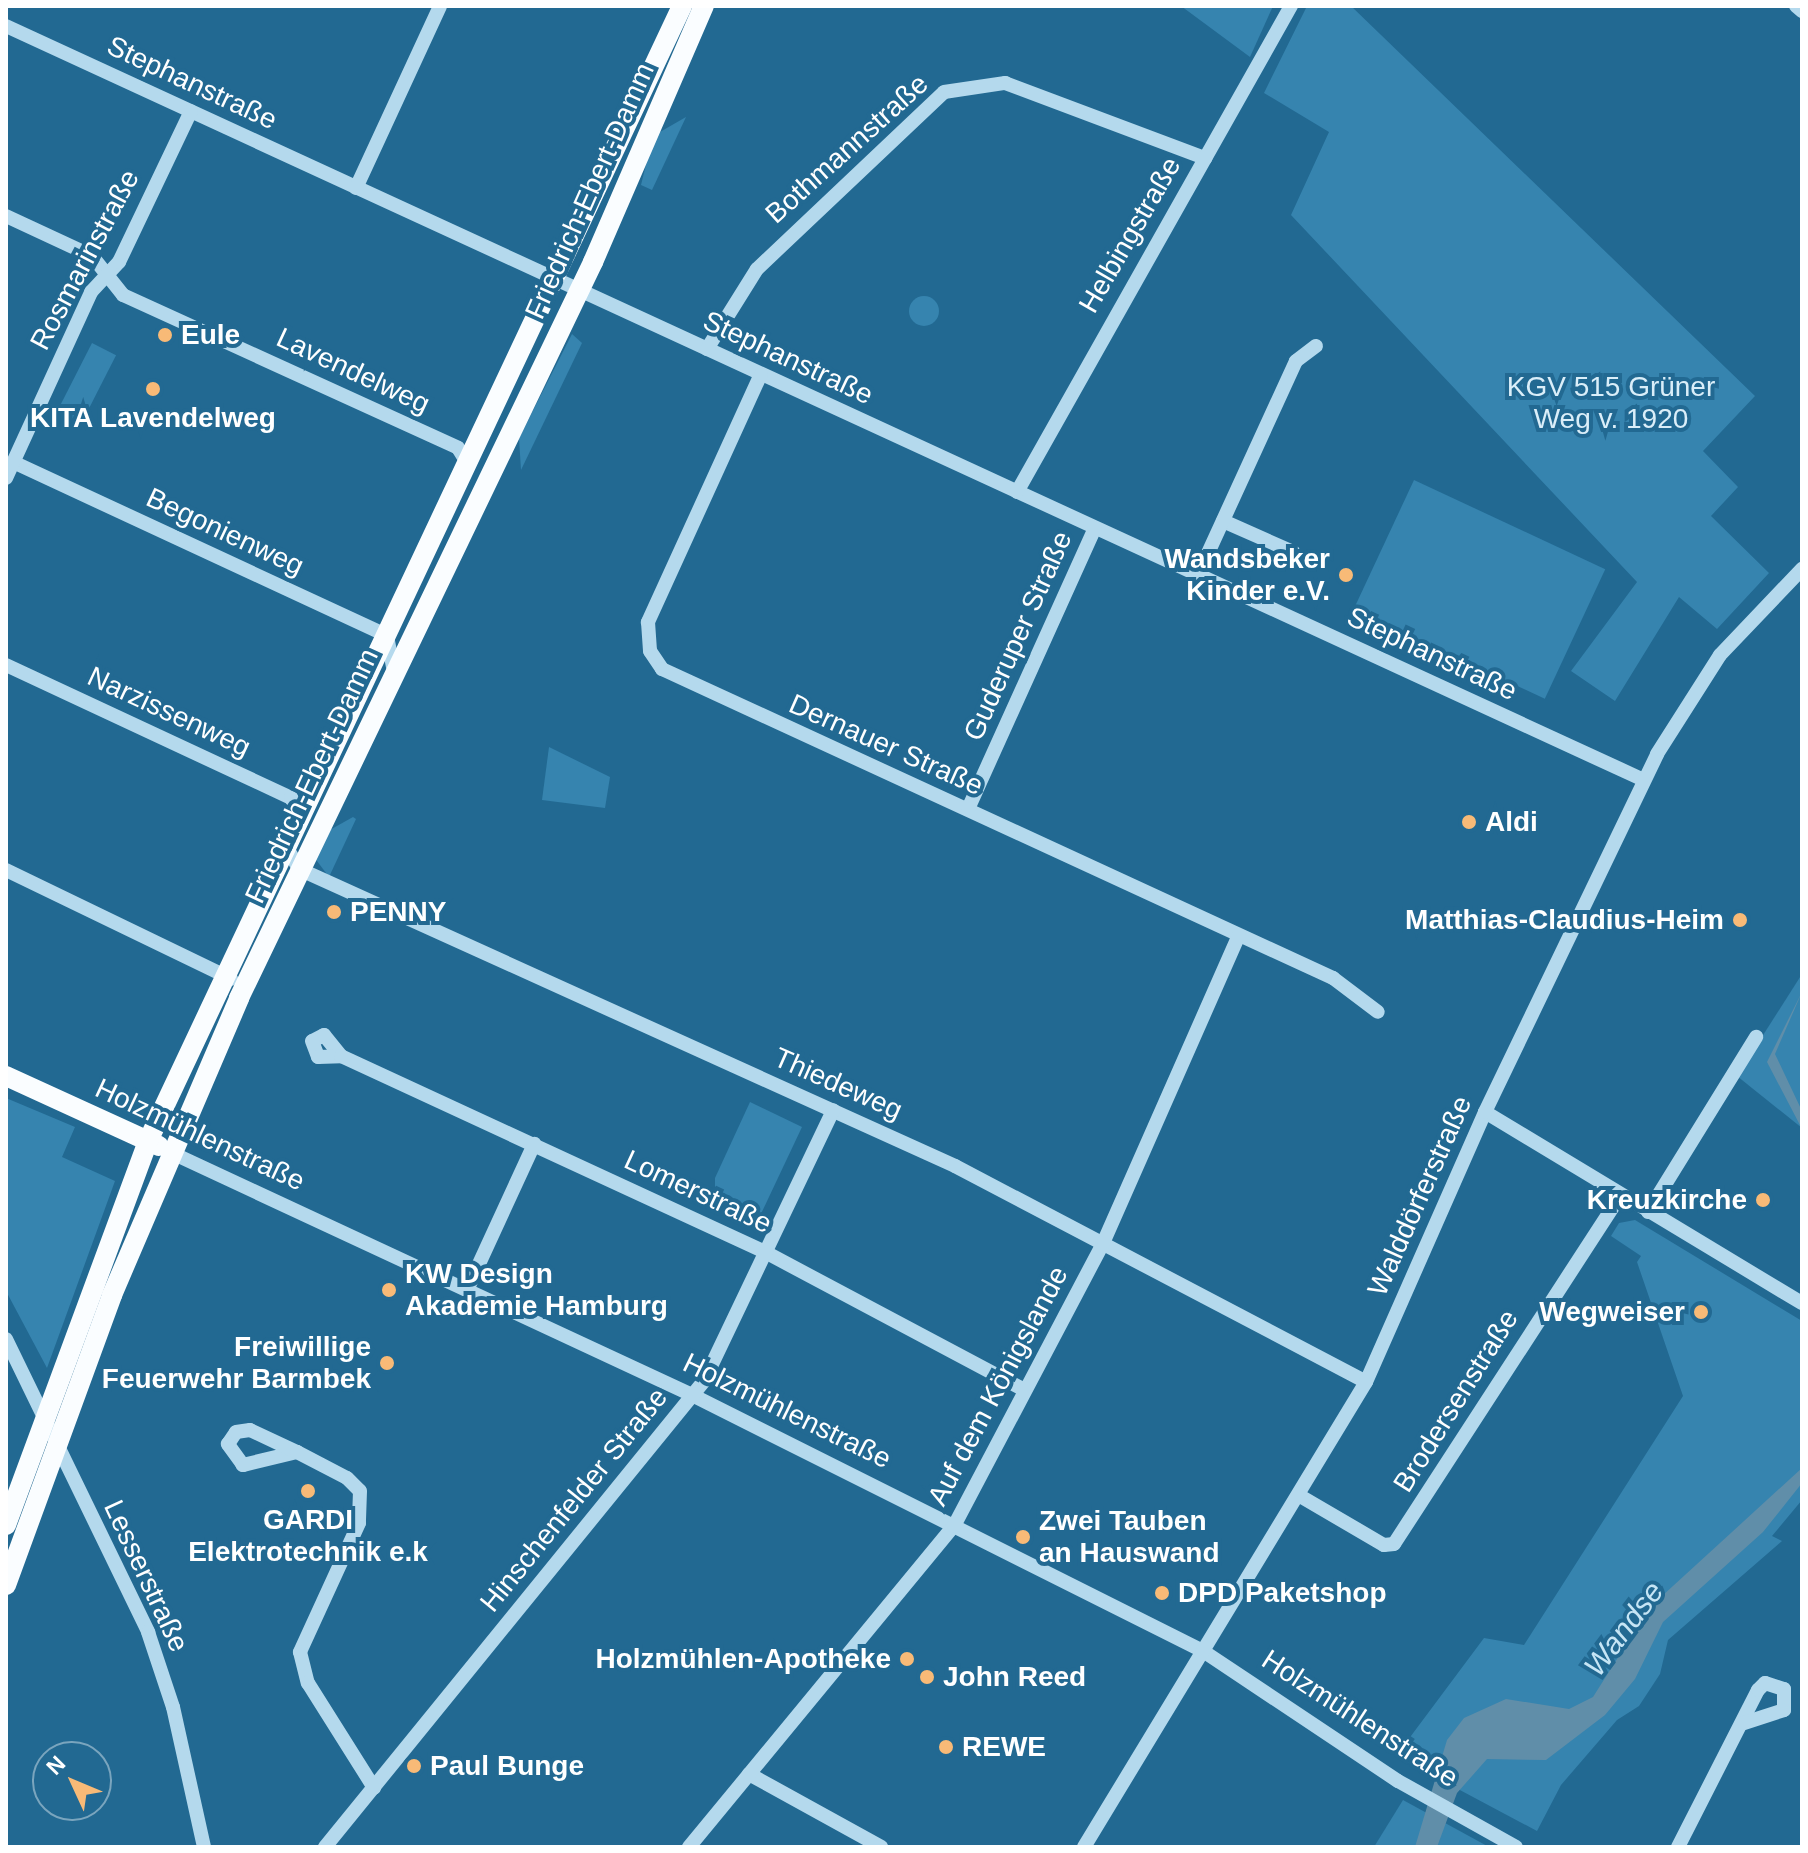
<!DOCTYPE html>
<meta charset="utf-8">
<style>
body{margin:0}
#map{position:relative;width:1808px;height:1853px;overflow:hidden;background:#226992;font-family:Arial,sans-serif}
div>[style]{position:absolute}
.green>*{inset:0;background:#3684af;transform-origin:0 0}
.round{border-radius:50%}
.water>*{inset:0;background:#608ea9}
.minor>*{height:14px;margin:-7px;padding:0 7px;transform-origin:7px;border-radius:7px;background:#b4d9ed}
.major>*{height:20px;margin:-10px;padding:0 10px;transform-origin:10px;border-radius:10px;background:#fafdff}
.dots>*{width:22px;height:22px;translate:-50% -50%;box-sizing:border-box;border:4px solid #226992;border-radius:50%}
span{translate:-50% -50%;white-space:nowrap;text-align:center;line-height:1.15;-webkit-text-stroke:8px #226992;paint-order:stroke}
.street-label{font-size:28px;color:#fff}
.poi-label{font-size:28px;color:#fff;font-weight:700}
.left{translate:0 -50%;text-align:left}
.right{translate:-100% -50%;text-align:right}
.park-label{font-size:28px;color:#daeef9}
.water-label{font-size:30px;color:#c6e5f5;font-style:italic}
.frame{position:absolute;inset:0;border:8px solid #fff;pointer-events:none}
.north{position:absolute;left:32px;top:1741px;width:80px;height:80px;box-sizing:border-box;background:#226992;border:2px solid #7aa5be;border-radius:50%;rotate:314deg;font-size:22px;font-weight:700;line-height:32px;text-align:center;color:#fff}
.north::after{content:'';display:block;margin:auto;width:28px;height:36px;background:#f8ba77;clip-path:polygon(50% 0,100% 100%,50% 72%,0 100%)}
</style>
<div id="map">
<div class="green">
<div style="clip-path:polygon(1181px 6px,1273px 6px,1250px 57px)"></div>
<div style="clip-path:polygon(1307px 6px,1351px 6px,1755px 396px,1703px 451px,1738px 487px,1711px 516px,1769px 573px,1717px 629px,1679px 597px,1615px 701px,1571px 671px,1637px 582px,1291px 215px,1329px 132px,1264px 93px)"></div>
<div style="clip-path:polygon(686px 117px,652px 190px,641px 185px,653px 136px)"></div>
<div class="round" style="left:909px;top:296px;width:30px;height:30px"></div>
<div style="clip-path:polygon(572px 334px,582px 343px,521px 470px,519px 438px)"></div>
<div style="left:92px;top:343px;width:27px;height:76px;rotate:27deg"></div>
<div style="left:1414px;top:480px;width:211px;height:143px;rotate:25deg"></div>
<div style="clip-path:polygon(549px 747px,610px 777px,605px 808px,542px 800px)"></div>
<div style="clip-path:polygon(353px 817px,356px 819px,329px 877px,314px 857px,328px 831px)"></div>
<div style="clip-path:polygon(1802px 974px,1802px 1128px,1737px 1076px)"></div>
<div style="clip-path:polygon(6px 1098px,75px 1127px,62px 1157px,115px 1181px,47px 1368px,6px 1291px)"></div>
<div style="clip-path:polygon(750px 1102px,802px 1127px,759px 1218px,715px 1202px,715px 1178px)"></div>
<div style="clip-path:polygon(1635px 1220px,1802px 1321px,1802px 1500px,1772px 1536px,1782px 1541px,1668px 1640px,1660px 1674px,1639px 1706px,1617px 1720px,1561px 1785px,1537px 1831px,1396px 1756px,1484px 1638px,1524px 1645px,1683px 1396px,1637px 1262px,1641px 1256px,1611px 1236px,1619px 1223px)"></div>
<div style="clip-path:polygon(1403px 1800px,1489px 1847px,1374px 1847px)"></div>
</div>
<div class="water">
<div style="clip-path:polygon(1802px 992px,1775px 1054px,1802px 1111px,1802px 1129px,1767px 1062px)"></div>
<div style="clip-path:polygon(1802px 1468px,1802px 1483px,1763px 1532px,1663px 1622px,1635px 1679px,1605px 1715px,1546px 1760px,1487px 1759px,1457px 1793px,1437px 1847px,1415px 1847px,1447px 1740px,1464px 1718px,1506px 1699px,1569px 1709px,1593px 1697px,1650px 1607px)"></div>
</div>
<div class="minor">
<div style="left:1796px;top:6px;width:8px;rotate:40deg"></div>
<div style="left:6px;top:26px;width:1803px;rotate:24.72deg"></div>
<div style="left:356px;top:188px;width:200px;rotate:-65.2deg"></div>
<div style="left:6px;top:216px;width:95px;rotate:24.9deg"></div>
<div style="left:92px;top:256px;width:50px;rotate:51.5deg"></div>
<div style="left:123px;top:295px;width:368px;rotate:24.5deg"></div>
<div style="left:458px;top:448px;width:19px;rotate:58deg"></div>
<div style="left:707px;top:349px;width:94px;rotate:-58deg"></div>
<div style="left:757px;top:269px;width:257px;rotate:-43.4deg"></div>
<div style="left:944px;top:92px;width:62px;rotate:-8.4deg"></div>
<div style="left:1005px;top:83px;width:214px;rotate:20.6deg"></div>
<div style="left:761px;top:374px;width:273px;rotate:114.5deg"></div>
<div style="left:648px;top:622px;width:29px;rotate:86deg"></div>
<div style="left:650px;top:651px;width:22px;rotate:56deg"></div>
<div style="left:662px;top:669px;width:739px;rotate:24.73deg"></div>
<div style="left:1333px;top:978px;width:56px;rotate:37.1deg"></div>
<div style="left:13px;top:462px;width:412px;rotate:24.9deg"></div>
<div style="left:387px;top:636px;width:32px;rotate:79deg"></div>
<div style="left:6px;top:478px;width:205px;rotate:-65.4deg"></div>
<div style="left:91px;top:292px;width:41px;rotate:-47deg"></div>
<div style="left:119px;top:262px;width:167px;rotate:-64.5deg"></div>
<div style="left:1017px;top:492px;width:558px;rotate:-60.59deg"></div>
<div style="left:1223px;top:521px;width:77px;rotate:23.9deg"></div>
<div style="left:1198px;top:575px;width:235px;rotate:-65.4deg"></div>
<div style="left:1296px;top:361px;width:25px;rotate:-37deg"></div>
<div style="left:6px;top:665px;width:315px;rotate:25deg"></div>
<div style="left:291px;top:798px;width:21px;rotate:59deg"></div>
<div style="left:968px;top:809px;width:308px;rotate:-65.7deg"></div>
<div style="left:287px;top:848px;width:24px;rotate:60deg"></div>
<div style="left:299px;top:869px;width:720px;rotate:24.36deg"></div>
<div style="left:955px;top:1166px;width:464px;rotate:27.7deg"></div>
<div style="left:6px;top:870px;width:250px;rotate:25.8deg"></div>
<div style="left:341px;top:1056px;width:27px;rotate:-129deg"></div>
<div style="left:324px;top:1035px;width:13px;rotate:153deg"></div>
<div style="left:312px;top:1041px;width:17px;rotate:69deg"></div>
<div style="left:318px;top:1057px;width:23px;rotate:-2deg"></div>
<div style="left:341px;top:1056px;width:467px;rotate:24.8deg"></div>
<div style="left:765px;top:1252px;width:294px;rotate:28deg"></div>
<div style="left:1485px;top:1112px;width:370px;rotate:31.1deg"></div>
<div style="left:172px;top:1153px;width:574px;rotate:24.96deg"></div>
<div style="left:692px;top:1395px;width:572px;rotate:26.61deg"></div>
<div style="left:1203px;top:1651px;width:234px;rotate:33.7deg"></div>
<div style="left:1398px;top:1781px;width:135px;rotate:29.2deg"></div>
<div style="left:1648px;top:1212px;width:206px;rotate:-58.3deg"></div>
<div style="left:467px;top:1290px;width:161px;rotate:-65.3deg"></div>
<div style="left:6px;top:1339px;width:326px;rotate:64.1deg"></div>
<div style="left:148px;top:1632px;width:79px;rotate:71.6deg"></div>
<div style="left:173px;top:1707px;width:143px;rotate:77.5deg"></div>
<div style="left:297px;top:1452px;width:56px;rotate:166.5deg"></div>
<div style="left:243px;top:1465px;width:26px;rotate:-126deg"></div>
<div style="left:228px;top:1444px;width:14px;rotate:-56deg"></div>
<div style="left:236px;top:1432px;width:14px;rotate:-8deg"></div>
<div style="left:250px;top:1430px;width:52px;rotate:25.1deg"></div>
<div style="left:297px;top:1452px;width:56px;rotate:27.5deg"></div>
<div style="left:347px;top:1478px;width:18px;rotate:45deg"></div>
<div style="left:360px;top:1491px;width:32px;rotate:92deg"></div>
<div style="left:359px;top:1523px;width:142px;rotate:114.6deg"></div>
<div style="left:300px;top:1652px;width:32px;rotate:76deg"></div>
<div style="left:308px;top:1683px;width:124px;rotate:57.8deg"></div>
<div style="left:1300px;top:1496px;width:97px;rotate:30.3deg"></div>
<div style="left:1384px;top:1545px;width:10px;rotate:-6deg"></div>
<div style="left:1394px;top:1544px;width:415px;rotate:-57deg"></div>
<div style="left:749px;top:1774px;width:151px;rotate:28.9deg"></div>
<div style="left:325px;top:1847px;width:601px;rotate:-50.88deg"></div>
<div style="left:704px;top:1381px;width:300px;rotate:-64.5deg"></div>
<div style="left:689px;top:1847px;width:416px;rotate:-50.5deg"></div>
<div style="left:954px;top:1526px;width:322px;rotate:-62.2deg"></div>
<div style="left:1104px;top:1241px;width:334px;rotate:-66.2deg"></div>
<div style="left:1084px;top:1847px;width:544px;rotate:-58.77deg"></div>
<div style="left:1366px;top:1382px;width:295px;rotate:-66.2deg"></div>
<div style="left:1485px;top:1112px;width:397px;rotate:-64.3deg"></div>
<div style="left:1657px;top:754px;width:117px;rotate:-57.5deg"></div>
<div style="left:1720px;top:655px;width:119px;rotate:-46.4deg"></div>
<div style="left:1678px;top:1847px;width:176px;rotate:-63deg"></div>
<div style="left:1758px;top:1690px;width:10px;rotate:-45deg"></div>
<div style="left:1765px;top:1683px;width:20px;rotate:18deg"></div>
<div style="left:1784px;top:1689px;width:21px;rotate:90deg"></div>
<div style="left:1784px;top:1710px;width:42px;rotate:162deg"></div>
</div>
<div class="major">
<div style="left:6px;top:1076px;width:168px;rotate:24.6deg"></div>
<div style="left:6px;top:1525px;width:409px;rotate:-69.7deg"></div>
<div style="left:148px;top:1141px;width:1254px;rotate:-64.8deg"></div>
<div style="left:6px;top:1585px;width:309px;rotate:-69.9deg"></div>
<div style="left:112px;top:1295px;width:323px;rotate:-66.8deg"></div>
<div style="left:239px;top:998px;width:817px;rotate:-64.31deg"></div>
<div style="left:593px;top:262px;width:279px;rotate:-66.6deg"></div>
</div>
<div class="dots">
<div style="left:165px;top:335px;background:#f8ba77"></div>
<div style="left:153px;top:389px;background:#f8ba77"></div>
<div style="left:1346px;top:575px;background:#f8ba77"></div>
<div style="left:1469px;top:822px;background:#f8ba77"></div>
<div style="left:334px;top:912px;background:#f8ba77"></div>
<div style="left:1740px;top:920px;background:#f8ba77"></div>
<div style="left:1763px;top:1200px;background:#f8ba77"></div>
<div style="left:389px;top:1290px;background:#f8ba77"></div>
<div style="left:1701px;top:1312px;background:#f8ba77"></div>
<div style="left:387px;top:1363px;background:#f8ba77"></div>
<div style="left:308px;top:1491px;background:#f8ba77"></div>
<div style="left:1023px;top:1537px;background:#f8ba77"></div>
<div style="left:1162px;top:1593px;background:#f8ba77"></div>
<div style="left:907px;top:1659px;background:#f8ba77"></div>
<div style="left:927px;top:1677px;background:#f8ba77"></div>
<div style="left:946px;top:1747px;background:#f8ba77"></div>
<div style="left:414px;top:1766px;background:#f8ba77"></div>
</div>
<div class="street-label">
<span style="left:192px;top:83px;rotate:25deg">Stephanstraße</span>
<span style="left:847px;top:149px;rotate:-42deg">Bothmannstraße</span>
<span style="left:590px;top:191px;rotate:-66deg">Friedrich-Ebert-Damm</span>
<span style="left:1130px;top:235px;rotate:-60deg">Helbingstraße</span>
<span style="left:85px;top:260px;rotate:-62deg">Rosmarinstraße</span>
<span style="left:788px;top:358px;rotate:25deg">Stephanstraße</span>
<span style="left:353px;top:371px;rotate:25deg">Lavendelweg</span>
<span style="left:225px;top:532px;rotate:25deg">Begonienweg</span>
<span style="left:1018px;top:636px;rotate:-66deg">Guderuper Straße</span>
<span style="left:1432px;top:654px;rotate:25deg">Stephanstraße</span>
<span style="left:169px;top:712px;rotate:25deg">Narzissenweg</span>
<span style="left:886px;top:745px;rotate:24deg">Dernauer Straße</span>
<span style="left:312px;top:776px;rotate:-65deg">Friedrich-Ebert-Damm</span>
<span style="left:838px;top:1084px;rotate:24deg">Thiedeweg</span>
<span style="left:200px;top:1135px;rotate:25deg">Holzmühlenstraße</span>
<span style="left:698px;top:1192px;rotate:25deg">Lomerstraße</span>
<span style="left:1420px;top:1196px;rotate:-66deg">Walddörferstraße</span>
<span style="left:998px;top:1386px;rotate:-62deg">Auf dem Königslande</span>
<span style="left:1456px;top:1401px;rotate:-58deg">Brodersenstraße</span>
<span style="left:787px;top:1411px;rotate:26deg">Holzmühlenstraße</span>
<span style="left:574px;top:1500px;rotate:-51deg">Hinschenfelder Straße</span>
<span style="left:146px;top:1576px;rotate:65deg">Lesserstraße</span>
<span style="left:1360px;top:1719px;rotate:33deg">Holzmühlenstraße</span>
</div>
<div class="poi-label">
<span class="left" style="left:181px;top:335px">Eule</span>
<span style="left:153px;top:418px">KITA Lavendelweg</span>
<span class="right" style="left:1330px;top:575px">Wandsbeker<br>Kinder e.V.</span>
<span class="left" style="left:1485px;top:822px">Aldi</span>
<span class="left" style="left:350px;top:912px">PENNY</span>
<span class="right" style="left:1724px;top:920px">Matthias-Claudius-Heim</span>
<span class="right" style="left:1747px;top:1200px">Kreuzkirche</span>
<span class="left" style="left:405px;top:1290px">KW Design<br>Akademie Hamburg</span>
<span class="right" style="left:1685px;top:1312px">Wegweiser</span>
<span class="right" style="left:371px;top:1363px">Freiwillige<br>Feuerwehr Barmbek</span>
<span style="left:308px;top:1536px">GARDI<br>Elektrotechnik e.k</span>
<span class="left" style="left:1039px;top:1537px">Zwei Tauben<br>an Hauswand</span>
<span class="left" style="left:1178px;top:1593px">DPD Paketshop</span>
<span class="right" style="left:891px;top:1659px">Holzmühlen-Apotheke</span>
<span class="left" style="left:943px;top:1677px">John Reed</span>
<span class="left" style="left:962px;top:1747px">REWE</span>
<span class="left" style="left:430px;top:1766px">Paul Bunge</span>
</div>
<div class="park-label">
<span style="left:1611px;top:403px">KGV 515 Grüner<br>Weg v. 1920</span>
</div>
<div class="water-label">
<span style="left:1624px;top:1629px;rotate:-53deg">Wandse</span>
</div>
<div class="frame"></div>
<div class="north">N</div>
</div>
